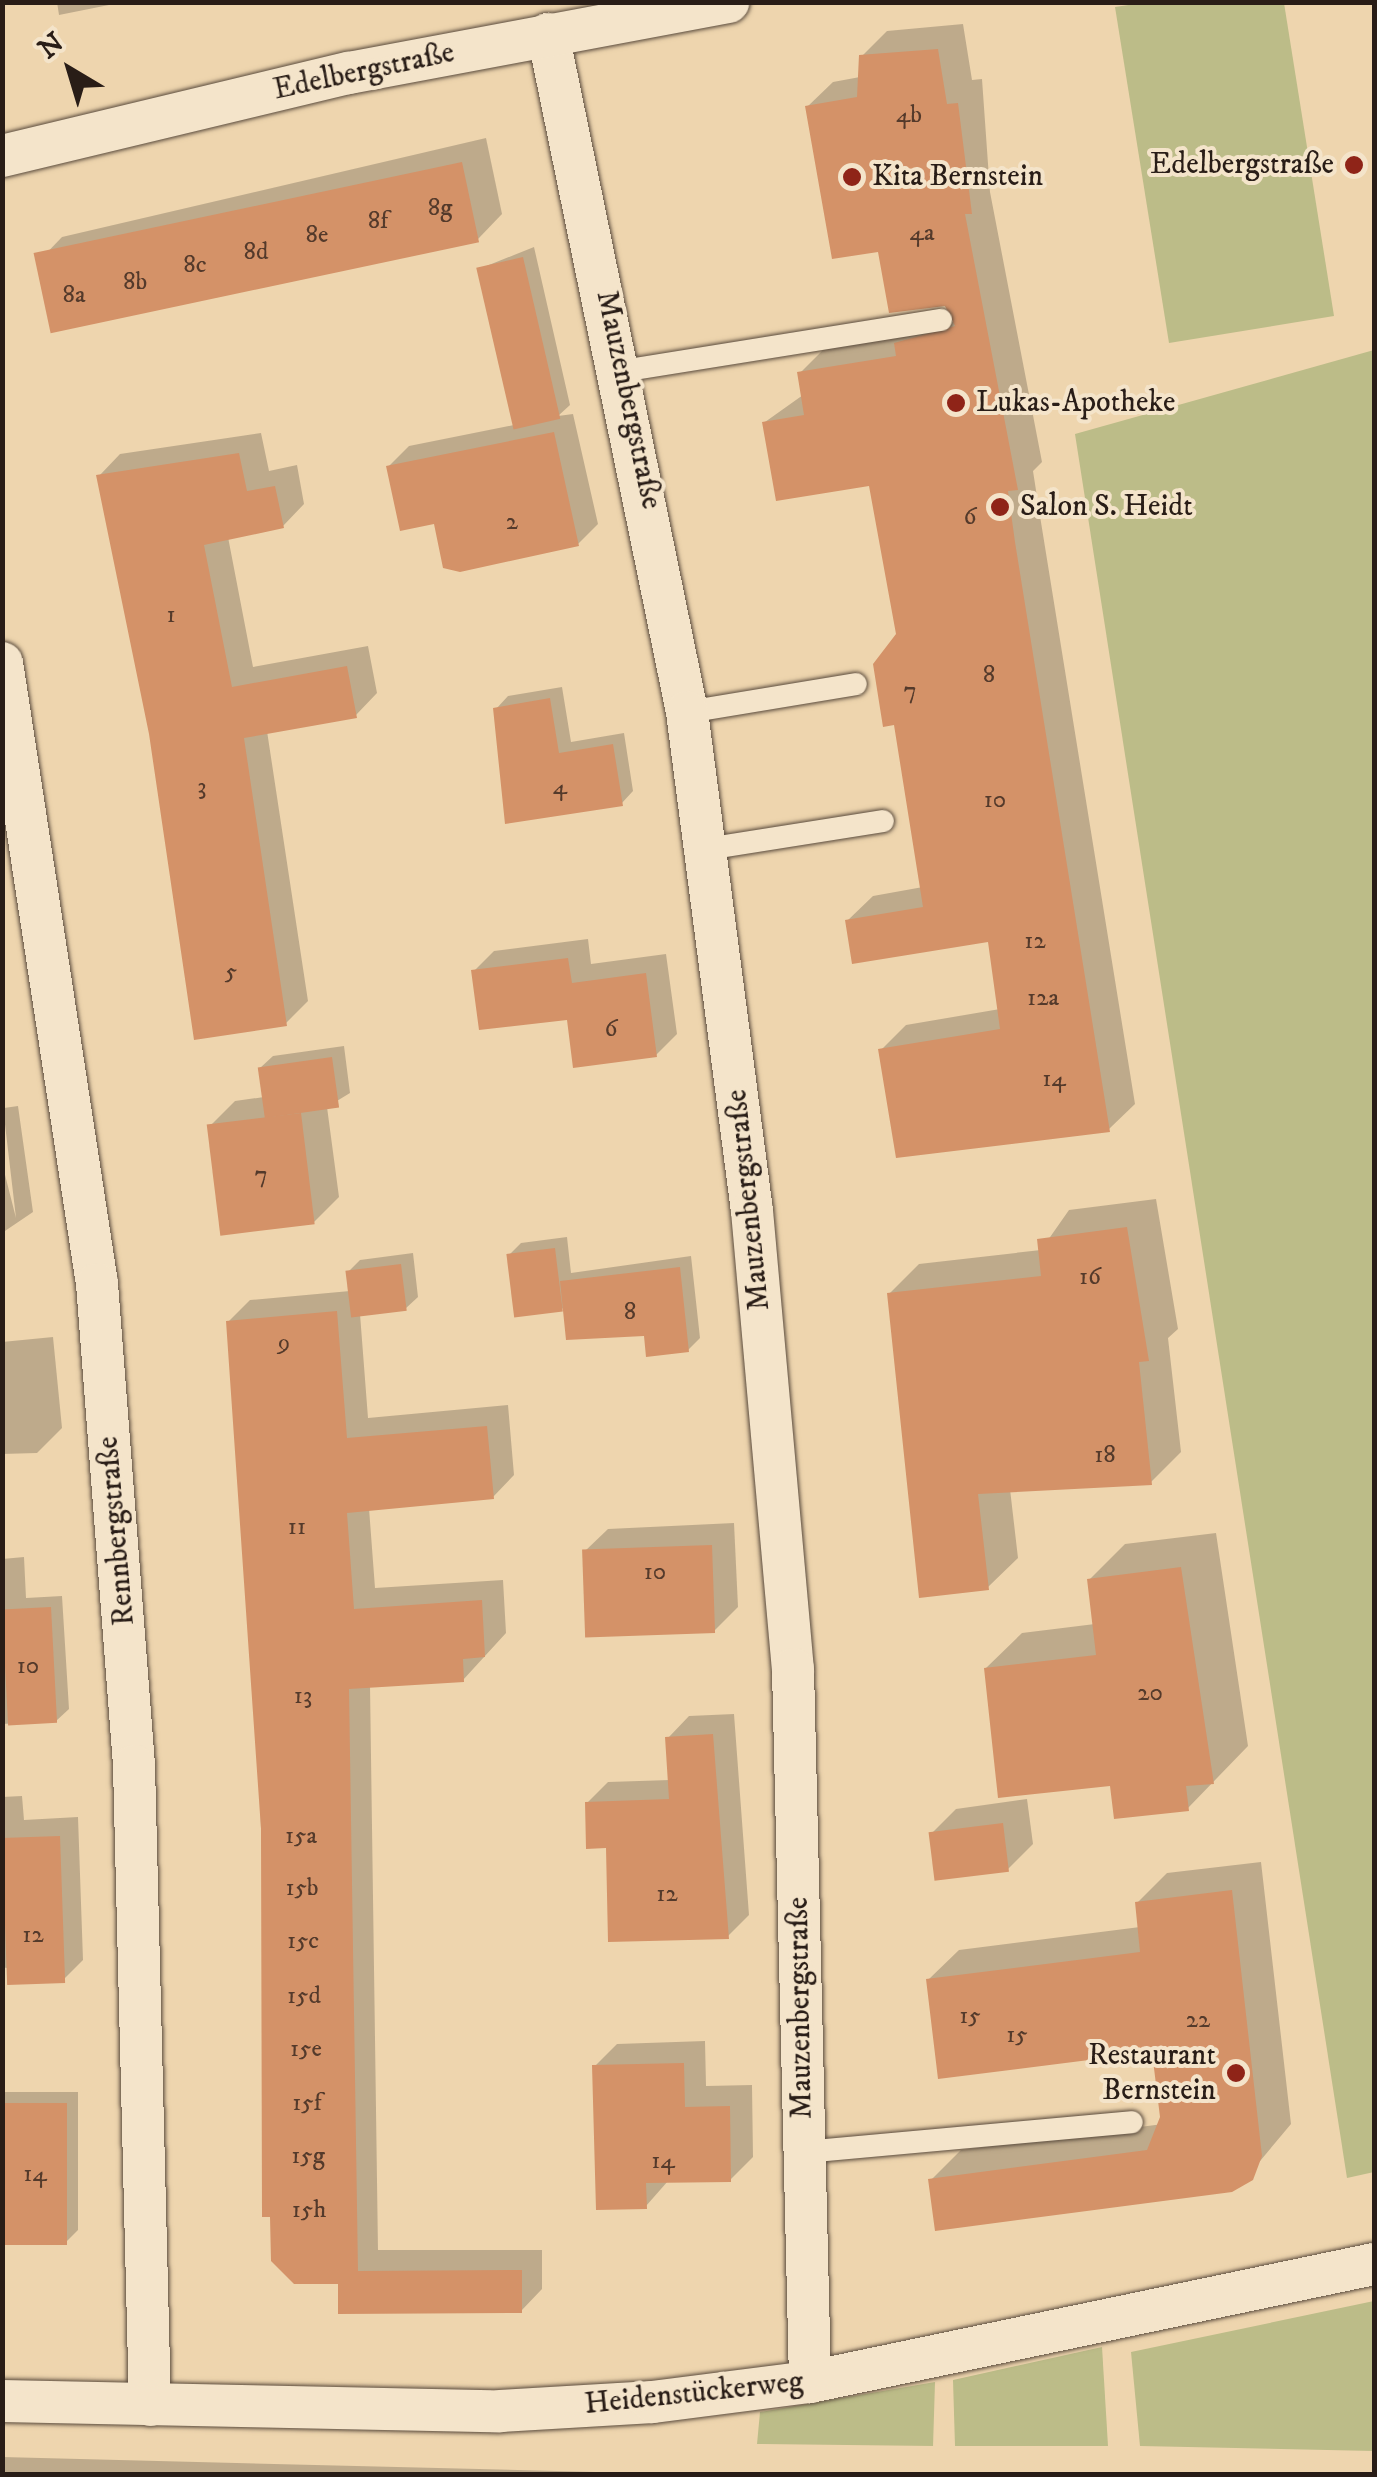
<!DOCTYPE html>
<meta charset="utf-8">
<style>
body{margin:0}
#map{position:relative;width:1377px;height:2477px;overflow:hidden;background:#eed5ae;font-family:"IM FELL DW Pica",serif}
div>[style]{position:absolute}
.green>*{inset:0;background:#bcbc88}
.shadow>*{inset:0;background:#0003}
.building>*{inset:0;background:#d49268;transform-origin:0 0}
.roads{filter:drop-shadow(0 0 2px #5a4b3d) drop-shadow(0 0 2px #5a4b3d)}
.lane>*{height:22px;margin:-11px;padding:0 11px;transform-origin:11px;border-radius:11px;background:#f4e4ca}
.street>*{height:42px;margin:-21px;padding:0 21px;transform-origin:21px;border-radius:21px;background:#f4e4ca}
.dots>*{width:28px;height:28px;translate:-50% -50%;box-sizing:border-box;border:5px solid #f4e4ca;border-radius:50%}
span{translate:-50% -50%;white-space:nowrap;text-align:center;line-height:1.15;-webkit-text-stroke:8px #f4e4ca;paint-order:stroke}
.number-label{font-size:25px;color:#543a2b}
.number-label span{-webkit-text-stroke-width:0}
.street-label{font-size:30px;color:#291d17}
.poi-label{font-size:30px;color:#291d17}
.right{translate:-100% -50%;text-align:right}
.left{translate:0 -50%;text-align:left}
.frame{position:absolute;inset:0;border:5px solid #291d17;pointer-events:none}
.north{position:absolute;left:20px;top:20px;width:100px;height:100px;-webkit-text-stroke:8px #f4e4ca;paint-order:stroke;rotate:322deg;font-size:28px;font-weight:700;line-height:40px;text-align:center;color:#291d17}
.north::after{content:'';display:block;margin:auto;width:35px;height:45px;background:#291d17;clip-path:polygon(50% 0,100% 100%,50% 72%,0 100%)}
</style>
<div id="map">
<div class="green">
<div style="clip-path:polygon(1142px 3px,1284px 3px,1334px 316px,1169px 343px,1115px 7px)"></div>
<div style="clip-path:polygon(1374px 350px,1374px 2172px,1347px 2178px,1075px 434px)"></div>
<div style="clip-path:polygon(1374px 2301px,1374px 2451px,1140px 2446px,1131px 2352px)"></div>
<div style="clip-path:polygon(1102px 2347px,1108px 2446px,955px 2446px,953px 2380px)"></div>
<div style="clip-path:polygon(935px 2382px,933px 2446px,757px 2444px,760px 2412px)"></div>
</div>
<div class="shadow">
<div style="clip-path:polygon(57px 2px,124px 2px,59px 15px)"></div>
<div style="clip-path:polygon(963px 24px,972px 80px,982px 79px,990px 192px,1042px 462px,1033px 471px,1040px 516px,1135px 1104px,1109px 1129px,881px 1050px,906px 1025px,1000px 1009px,990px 939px,847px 921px,873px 896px,923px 887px,898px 635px,871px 483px,765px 422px,803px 395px,800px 373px,825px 348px,950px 311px,881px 249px,807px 107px,833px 82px,860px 77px,861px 57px,887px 31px)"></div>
<div style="clip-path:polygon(486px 138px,502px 214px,478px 239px,38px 262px,62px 237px)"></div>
<div style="clip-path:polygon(534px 247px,570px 405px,558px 416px,573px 414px,598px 524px,578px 544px,436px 521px,389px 466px,409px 446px,514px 425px,479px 269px)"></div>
<div style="clip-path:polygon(261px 433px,269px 471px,297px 465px,304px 504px,283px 526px,228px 537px,253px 667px,368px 646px,377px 693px,356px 715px,267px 731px,308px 1001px,286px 1023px,151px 733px,99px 476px,120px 454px)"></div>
<div style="clip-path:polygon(562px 687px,571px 742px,624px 733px,633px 791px,621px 804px,496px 709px,508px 696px)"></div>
<div style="clip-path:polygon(588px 939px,591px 964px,666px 954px,677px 1034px,656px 1055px,474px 971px,494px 951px)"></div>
<div style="clip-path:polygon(344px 1046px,350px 1093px,327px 1107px,339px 1197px,314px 1222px,210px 1126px,235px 1101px,264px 1097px,260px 1068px,273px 1056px)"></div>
<div style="clip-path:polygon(2px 1099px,4px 1108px,18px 1106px,33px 1212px,2px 1233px,2px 1163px,16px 1218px)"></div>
<div style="clip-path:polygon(1156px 1199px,1178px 1329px,1168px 1338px,1181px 1452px,1151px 1482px,1010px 1489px,1018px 1558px,988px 1587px,889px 1294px,919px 1264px,1041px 1250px,1069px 1210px)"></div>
<div style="clip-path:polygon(567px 1237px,571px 1273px,691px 1256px,700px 1338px,688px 1350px,561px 1308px,509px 1255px,521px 1243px)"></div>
<div style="clip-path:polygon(413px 1253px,418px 1297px,405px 1309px,360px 1314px,368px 1418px,508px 1405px,514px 1475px,493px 1497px,369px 1508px,375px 1588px,503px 1580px,506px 1633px,463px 1680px,370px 1685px,378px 2250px,542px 2250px,542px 2289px,521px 2311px,341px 2282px,273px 2260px,255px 1612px,228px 1322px,250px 1300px,350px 1291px,348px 1272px,360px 1260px)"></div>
<div style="clip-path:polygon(53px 1337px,62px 1428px,37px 1453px,2px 1454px,2px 1342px)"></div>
<div style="clip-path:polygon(734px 1523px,738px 1607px,714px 1631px,584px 1552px,608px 1529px)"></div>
<div style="clip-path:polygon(1216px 1533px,1248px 1746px,1188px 1808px,986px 1668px,1022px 1633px,1095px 1624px,1090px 1579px,1125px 1544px)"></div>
<div style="clip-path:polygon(24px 1557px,26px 1598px,62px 1596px,69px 1709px,56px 1721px,2px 1724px,2px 1559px)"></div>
<div style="clip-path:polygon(734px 1714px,749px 1915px,728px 1936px,608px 1846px,587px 1803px,608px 1782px,670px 1780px,668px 1738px,689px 1716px)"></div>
<div style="clip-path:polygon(22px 1796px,24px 1820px,78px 1817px,83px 1960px,63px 1980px,2px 1967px,2px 1797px)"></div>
<div style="clip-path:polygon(1027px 1799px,1033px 1844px,1008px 1869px,931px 1834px,956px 1809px)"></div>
<div style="clip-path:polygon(1261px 1862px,1291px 2124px,1240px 2185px,931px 2180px,961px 2150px,1163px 2124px,1154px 2049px,929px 1979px,959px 1950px,1140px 1927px,1137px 1903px,1167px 1873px)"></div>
<div style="clip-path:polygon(705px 2041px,706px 2086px,752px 2085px,753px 2157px,730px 2180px,668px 2181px,646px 2206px,595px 2066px,617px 2044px)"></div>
<div style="clip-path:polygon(2px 2092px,78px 2092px,78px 2230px,66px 2242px,2px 2157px)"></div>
<div style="clip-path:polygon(2px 2457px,673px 2474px,2px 2474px)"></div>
</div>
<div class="building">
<div style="clip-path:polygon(938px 49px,947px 104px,958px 103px,972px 214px,965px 214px,1018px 490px,1008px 491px,1015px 542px,1110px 1132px,896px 1158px,878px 1049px,1000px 1029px,988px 942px,852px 964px,845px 920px,923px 907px,894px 725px,883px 727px,873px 664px,896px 634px,869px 486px,776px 501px,762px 422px,804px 415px,797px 372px,896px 356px,894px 343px,955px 326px,945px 306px,889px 313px,878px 252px,832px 259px,805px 106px,857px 97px,859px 55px)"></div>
<div style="left:462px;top:162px;width:82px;height:438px;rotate:78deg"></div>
<div style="left:523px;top:257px;width:166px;height:48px;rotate:77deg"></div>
<div style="clip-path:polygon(554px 432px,579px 546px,460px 572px,443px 568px,434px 524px,400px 531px,386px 466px)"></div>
<div style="clip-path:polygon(239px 453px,247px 491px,275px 486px,284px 528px,204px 545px,232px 687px,347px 666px,357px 718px,244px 738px,287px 1026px,194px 1040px,149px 734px,96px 475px)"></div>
<div style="clip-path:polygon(550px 698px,559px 753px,613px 744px,623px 806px,505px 824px,493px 708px)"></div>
<div style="clip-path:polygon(568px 958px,572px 983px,646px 973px,657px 1057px,573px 1068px,567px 1020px,479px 1030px,471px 970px)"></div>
<div style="left:332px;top:1057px;width:51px;height:75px;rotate:82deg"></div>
<div style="left:301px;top:1113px;width:112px;height:95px;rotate:83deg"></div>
<div style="clip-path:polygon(1127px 1227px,1149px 1361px,1139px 1362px,1152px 1485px,978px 1494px,989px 1590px,919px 1598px,887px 1293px,1041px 1276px,1037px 1239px)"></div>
<div style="left:555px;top:1248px;width:64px;height:49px;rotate:83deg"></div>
<div style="left:401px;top:1264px;width:47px;height:56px;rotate:83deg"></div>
<div style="clip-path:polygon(680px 1267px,689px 1352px,646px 1357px,644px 1336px,566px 1340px,560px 1281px)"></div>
<div style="clip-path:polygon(337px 1311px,347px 1438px,487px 1426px,494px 1499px,347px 1513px,354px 1609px,482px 1600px,485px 1657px,463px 1659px,464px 1682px,349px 1689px,358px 2271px,522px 2270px,522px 2313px,338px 2314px,338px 2284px,294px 2284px,271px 2261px,270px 2217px,262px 2217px,261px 1829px,226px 1321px)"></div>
<div style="left:712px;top:1545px;width:88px;height:130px;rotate:88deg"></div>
<div style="clip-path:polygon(1181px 1567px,1214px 1784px,1186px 1786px,1189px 1811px,1114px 1819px,1110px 1786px,998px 1798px,984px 1668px,1096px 1655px,1087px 1579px)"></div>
<div style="left:51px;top:1607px;width:116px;height:49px;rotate:87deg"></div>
<div style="clip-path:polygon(713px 1734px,729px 1939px,608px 1942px,606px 1848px,586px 1849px,585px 1802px,669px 1799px,665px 1737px)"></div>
<div style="left:1003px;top:1823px;width:49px;height:75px;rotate:83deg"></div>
<div style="left:60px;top:1836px;width:147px;height:58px;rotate:88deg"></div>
<div style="clip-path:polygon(1232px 1890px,1262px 2156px,1253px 2180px,1232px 2192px,935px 2231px,928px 2179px,1147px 2150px,1160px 2117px,1152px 2052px,938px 2079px,926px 1979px,1140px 1952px,1135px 1902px)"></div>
<div style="clip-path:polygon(684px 2063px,685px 2107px,730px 2106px,731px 2182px,646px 2183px,647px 2209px,596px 2210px,592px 2065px)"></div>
<div style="left:2px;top:2103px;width:65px;height:142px"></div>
</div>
<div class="roads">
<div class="lane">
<div style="left:622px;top:371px;width:323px;rotate:-9.1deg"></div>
<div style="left:687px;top:712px;width:171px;rotate:-9.4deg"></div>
<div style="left:707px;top:849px;width:178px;rotate:-9deg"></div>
<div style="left:804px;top:2152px;width:329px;rotate:-5.2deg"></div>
</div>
<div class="street">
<div style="left:548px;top:34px;width:692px;rotate:78.41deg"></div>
<div style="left:687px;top:712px;width:503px;rotate:82.58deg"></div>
<div style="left:752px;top:1211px;width:460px;rotate:84.9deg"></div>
<div style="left:793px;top:1669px;width:713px;rotate:88.63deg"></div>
<div style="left:2px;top:156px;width:357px;rotate:-13.5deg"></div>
<div style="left:349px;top:73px;width:386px;rotate:-10.6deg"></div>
<div style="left:2px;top:663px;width:628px;rotate:81.3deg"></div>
<div style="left:97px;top:1284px;width:483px;rotate:85.6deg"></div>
<div style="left:134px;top:1766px;width:639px;rotate:88.57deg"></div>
<div style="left:2px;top:2401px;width:498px;rotate:1.2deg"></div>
<div style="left:500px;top:2411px;width:153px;rotate:-3.4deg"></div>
<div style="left:653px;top:2402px;width:158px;rotate:-7.3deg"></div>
<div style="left:810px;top:2382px;width:576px;rotate:-11.82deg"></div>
</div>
</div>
<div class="dots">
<div style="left:1354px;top:165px;background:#8f2418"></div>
<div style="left:852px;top:177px;background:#8f2418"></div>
<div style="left:956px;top:403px;background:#8f2418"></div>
<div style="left:1000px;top:507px;background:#8f2418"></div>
<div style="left:1236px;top:2073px;background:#8f2418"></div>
</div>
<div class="number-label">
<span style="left:909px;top:115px">4b</span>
<span style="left:440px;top:208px">8g</span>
<span style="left:378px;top:221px">8f</span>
<span style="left:922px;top:233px">4a</span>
<span style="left:317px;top:235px">8e</span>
<span style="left:256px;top:252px">8d</span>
<span style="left:195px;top:265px">8c</span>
<span style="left:135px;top:282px">8b</span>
<span style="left:74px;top:295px">8a</span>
<span style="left:970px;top:517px">6</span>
<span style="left:512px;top:522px">2</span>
<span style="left:171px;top:615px">1</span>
<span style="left:989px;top:675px">8</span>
<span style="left:910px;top:691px">7</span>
<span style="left:202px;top:787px">3</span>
<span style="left:560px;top:787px">4</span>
<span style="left:995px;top:800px">10</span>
<span style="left:1035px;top:941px">12</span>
<span style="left:231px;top:972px">5</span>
<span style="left:1043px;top:998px">12a</span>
<span style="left:611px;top:1029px">6</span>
<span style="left:1054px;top:1079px">14</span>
<span style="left:261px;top:1175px">7</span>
<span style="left:1090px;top:1277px">16</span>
<span style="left:630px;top:1312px">8</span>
<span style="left:284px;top:1343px">9</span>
<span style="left:1105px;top:1455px">18</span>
<span style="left:297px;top:1527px">11</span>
<span style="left:655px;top:1572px">10</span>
<span style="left:28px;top:1666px">10</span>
<span style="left:1150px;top:1693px">20</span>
<span style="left:303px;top:1696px">13</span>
<span style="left:301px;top:1836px">15a</span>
<span style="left:302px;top:1888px">15b</span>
<span style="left:667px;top:1894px">12</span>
<span style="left:33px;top:1935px">12</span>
<span style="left:303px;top:1941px">15c</span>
<span style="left:304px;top:1996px">15d</span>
<span style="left:970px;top:2016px">15</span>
<span style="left:1198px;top:2020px">22</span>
<span style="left:1017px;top:2035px">15</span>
<span style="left:306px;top:2049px">15e</span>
<span style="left:307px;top:2103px">15f</span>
<span style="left:308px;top:2156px">15g</span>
<span style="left:663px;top:2161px">14</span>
<span style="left:35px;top:2174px">14</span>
<span style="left:309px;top:2210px">15h</span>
</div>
<div class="street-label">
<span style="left:364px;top:72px;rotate:-12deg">Edelbergstraße</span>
<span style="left:628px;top:400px;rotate:78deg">Mauzenbergstraße</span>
<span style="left:749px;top:1200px;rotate:-96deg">Mauzenbergstraße</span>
<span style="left:117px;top:1531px;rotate:-95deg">Rennbergstraße</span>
<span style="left:801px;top:2008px;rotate:-91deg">Mauzenbergstraße</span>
<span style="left:694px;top:2394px;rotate:-6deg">Heidenstückerweg</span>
</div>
<div class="poi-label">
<span class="right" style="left:1334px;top:165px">Edelbergstraße</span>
<span class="left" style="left:872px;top:177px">Kita Bernstein</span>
<span class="left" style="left:976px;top:403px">Lukas-Apotheke</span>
<span class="left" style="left:1020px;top:507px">Salon S. Heidt</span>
<span class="right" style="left:1216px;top:2073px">Restaurant<br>Bernstein</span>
</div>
<div class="frame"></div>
<div class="north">N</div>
</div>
